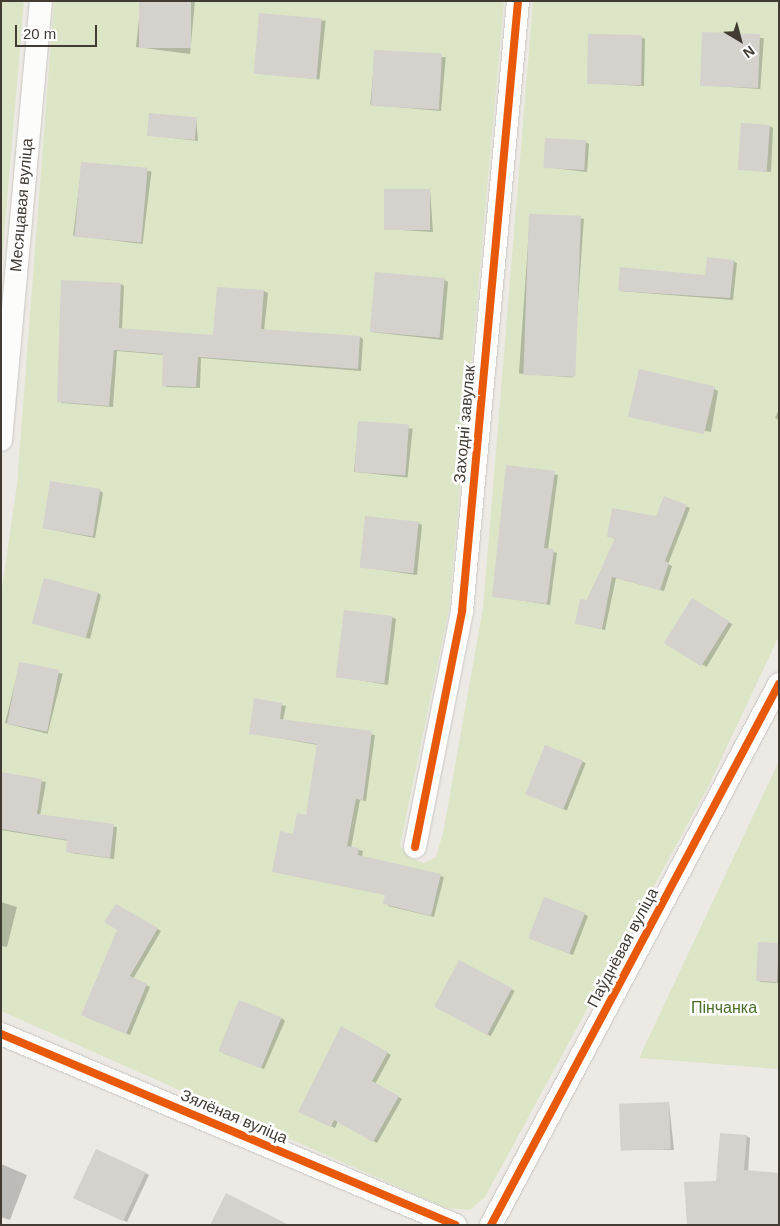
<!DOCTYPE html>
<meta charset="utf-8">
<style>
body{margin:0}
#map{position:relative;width:780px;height:1226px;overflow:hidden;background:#edeae6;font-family:Arial,sans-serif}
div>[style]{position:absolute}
.green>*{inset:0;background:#dce6c7}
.shadow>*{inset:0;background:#0003;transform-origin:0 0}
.building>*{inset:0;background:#d5d1cd;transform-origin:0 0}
.roads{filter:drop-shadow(0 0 1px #c9c6c2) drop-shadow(0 0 1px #c9c6c2)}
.minor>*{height:22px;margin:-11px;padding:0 11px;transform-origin:11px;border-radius:11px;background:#fcfcfb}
.cycleway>*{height:8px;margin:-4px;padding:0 4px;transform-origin:4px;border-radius:4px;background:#e8590c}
span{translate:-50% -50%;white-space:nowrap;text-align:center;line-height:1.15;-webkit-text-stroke:5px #fff;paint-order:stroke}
.street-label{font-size:16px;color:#423b33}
.park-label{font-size:16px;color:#496f2b}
.frame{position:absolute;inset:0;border:2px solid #423b33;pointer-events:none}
.north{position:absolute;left:715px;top:15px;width:50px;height:50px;-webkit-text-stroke:4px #fff;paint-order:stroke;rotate:143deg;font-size:14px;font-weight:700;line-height:20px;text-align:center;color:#423b33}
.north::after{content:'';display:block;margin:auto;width:18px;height:22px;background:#423b33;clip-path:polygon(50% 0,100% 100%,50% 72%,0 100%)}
.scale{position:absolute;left:15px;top:25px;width:82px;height:22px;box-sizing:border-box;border:2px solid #423b33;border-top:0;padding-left:6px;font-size:15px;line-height:18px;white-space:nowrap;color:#423b33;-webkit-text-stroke:4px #fff;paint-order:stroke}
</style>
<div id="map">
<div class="green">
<div style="clip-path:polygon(1px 1px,24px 1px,1px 274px)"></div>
<div style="clip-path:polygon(54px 1px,504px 1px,449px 609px,400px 846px,410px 858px,424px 863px,436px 857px,443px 833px,483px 608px,533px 1px,779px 1px,779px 636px,709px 785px,485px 1197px,470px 1210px,446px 1208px,1px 1011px,1px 595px,17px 484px)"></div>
<div style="clip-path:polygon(779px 761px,779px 1069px,639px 1058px)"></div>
</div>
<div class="shadow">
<div style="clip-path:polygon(141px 1px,195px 1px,190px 54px,136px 47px)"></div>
<div style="left:261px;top:14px;width:65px;height:59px;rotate:6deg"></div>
<div style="left:704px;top:34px;width:60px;height:51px;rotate:4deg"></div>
<div style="clip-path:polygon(641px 37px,645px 39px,644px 86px,588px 83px)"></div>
<div style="left:375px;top:51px;width:71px;height:54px;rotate:5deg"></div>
<div style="clip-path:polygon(196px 118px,198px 141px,148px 135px)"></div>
<div style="clip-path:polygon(770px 126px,773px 128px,771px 172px,740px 169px)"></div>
<div style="clip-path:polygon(585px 142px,589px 144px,587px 172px,544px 167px)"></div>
<div style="left:82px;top:163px;width:70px;height:73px;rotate:7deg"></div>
<div style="clip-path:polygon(430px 190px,433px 232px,385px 229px)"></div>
<div style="left:530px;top:215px;width:54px;height:159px;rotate:4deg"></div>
<div style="clip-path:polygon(733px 261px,737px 263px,733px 300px,619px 291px,706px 276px)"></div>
<div style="clip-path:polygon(445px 280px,448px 282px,443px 340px,371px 332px)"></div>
<div style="clip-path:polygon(121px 284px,124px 286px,122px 330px,214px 337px,218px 289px,264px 291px,268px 293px,264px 331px,360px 337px,363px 339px,361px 371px,201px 358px,200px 388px,167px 387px,163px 385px,165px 355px,117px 351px,113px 407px,62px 403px,59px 401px)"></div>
<div style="clip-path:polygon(714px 389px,718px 391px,711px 432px,632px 417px)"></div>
<div style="clip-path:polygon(779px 409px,779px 420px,775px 418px)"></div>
<div style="left:359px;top:423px;width:54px;height:49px;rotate:6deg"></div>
<div style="clip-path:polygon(507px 466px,558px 475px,548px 550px,557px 553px,550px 605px,494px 596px)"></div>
<div style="clip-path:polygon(99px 490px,103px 493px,95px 538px,43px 528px)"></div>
<div style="clip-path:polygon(665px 498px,690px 508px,668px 564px,672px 566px,664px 591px,616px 578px,605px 630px,576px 623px,616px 539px,608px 536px,657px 518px)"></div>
<div style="clip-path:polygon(418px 523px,422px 525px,417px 575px,361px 567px)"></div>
<div style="clip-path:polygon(98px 593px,101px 595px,90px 639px,33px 623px)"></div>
<div style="left:692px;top:600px;width:47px;height:50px;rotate:31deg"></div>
<div style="clip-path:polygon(392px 617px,396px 619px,388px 685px,336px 676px)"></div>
<div style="left:20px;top:663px;width:44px;height:62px;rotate:14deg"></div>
<div style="clip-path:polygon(255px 700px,286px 706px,283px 720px,375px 735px,366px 801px,360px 800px,351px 848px,363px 851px,362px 857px,444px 877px,434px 917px,388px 906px,387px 895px,273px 871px,307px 816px,318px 745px,250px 733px)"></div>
<div style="left:546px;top:747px;width:43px;height:51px;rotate:22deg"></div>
<div style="clip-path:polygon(1px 774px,46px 782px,40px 816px,117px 827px,114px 859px,71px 853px,69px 841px,1px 830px)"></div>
<div style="clip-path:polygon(1px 902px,17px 907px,7px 947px,1px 946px)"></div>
<div style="clip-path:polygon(116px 905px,161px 931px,133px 979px,150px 987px,130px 1035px,86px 1017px,119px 930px)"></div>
<div style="clip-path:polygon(584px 914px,588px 916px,573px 955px,529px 938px)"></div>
<div style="clip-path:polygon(779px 944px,779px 983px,761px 982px,757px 980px)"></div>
<div style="left:460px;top:962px;width:62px;height:51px;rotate:28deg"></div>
<div style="clip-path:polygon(281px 1018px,285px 1021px,264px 1069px,223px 1053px)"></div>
<div style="clip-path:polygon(342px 1028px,391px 1055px,375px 1084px,402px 1099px,377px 1143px,338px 1121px,335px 1128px,303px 1114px)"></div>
<div style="clip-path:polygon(669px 1103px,674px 1150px,622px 1149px)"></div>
<div style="clip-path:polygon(747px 1136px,750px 1138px,748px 1172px,779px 1225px,688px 1223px)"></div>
<div style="clip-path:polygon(1px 1164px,27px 1175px,10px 1220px,1px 1217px)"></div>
<div style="clip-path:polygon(145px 1173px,149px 1175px,127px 1222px,78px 1200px)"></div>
</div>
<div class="building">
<div style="left:139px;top:1px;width:52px;height:47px"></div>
<div style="left:259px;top:13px;width:63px;height:61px;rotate:5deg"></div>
<div style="left:702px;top:32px;width:58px;height:54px;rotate:2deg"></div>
<div style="left:588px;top:34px;width:54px;height:50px;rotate:1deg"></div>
<div style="left:374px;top:50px;width:68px;height:56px;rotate:3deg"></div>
<div style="left:149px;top:113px;width:48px;height:23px;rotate:5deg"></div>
<div style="left:741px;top:123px;width:29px;height:47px;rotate:4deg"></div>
<div style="left:545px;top:138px;width:41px;height:30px;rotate:3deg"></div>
<div style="left:81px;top:162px;width:67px;height:75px;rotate:5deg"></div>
<div style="left:384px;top:189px;width:46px;height:41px"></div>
<div style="left:529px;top:214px;width:52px;height:161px;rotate:2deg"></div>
<div style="clip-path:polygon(707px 257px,734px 260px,730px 298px,618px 291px,620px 267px,705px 275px)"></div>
<div style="left:375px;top:272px;width:70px;height:60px;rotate:5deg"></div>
<div style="clip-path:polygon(61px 280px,121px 283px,119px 328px,213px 335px,217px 287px,264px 290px,261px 329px,360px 336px,358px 369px,198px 357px,196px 387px,162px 386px,163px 354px,114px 350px,109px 406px,57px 402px)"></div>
<div style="left:639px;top:369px;width:78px;height:49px;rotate:13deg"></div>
<div style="left:358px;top:421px;width:51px;height:51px;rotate:4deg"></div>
<div style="clip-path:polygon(506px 465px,555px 471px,544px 548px,554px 549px,547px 604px,492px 597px)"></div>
<div style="left:50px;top:481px;width:51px;height:48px;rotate:9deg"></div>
<div style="clip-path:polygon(664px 496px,687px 505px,665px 561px,669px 563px,660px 590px,612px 577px,602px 629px,575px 624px,580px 599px,587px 600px,615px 538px,607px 537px,612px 508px,656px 516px)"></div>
<div style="left:365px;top:516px;width:54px;height:52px;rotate:6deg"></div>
<div style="left:44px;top:578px;width:56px;height:47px;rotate:15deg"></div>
<div style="left:692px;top:598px;width:44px;height:53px;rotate:32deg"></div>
<div style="left:344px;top:610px;width:49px;height:68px;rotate:7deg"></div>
<div style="left:19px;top:662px;width:41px;height:63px;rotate:11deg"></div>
<div style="clip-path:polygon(254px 698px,282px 703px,280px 719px,372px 731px,363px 800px,356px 799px,347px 846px,359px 848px,358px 855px,441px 874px,431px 916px,383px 904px,385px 895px,272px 872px,280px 831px,293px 834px,297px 813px,306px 815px,317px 744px,249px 734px)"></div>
<div style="left:545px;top:745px;width:41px;height:53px;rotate:22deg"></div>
<div style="clip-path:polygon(1px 772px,42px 779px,37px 814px,114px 824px,110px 858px,66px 852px,67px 840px,1px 829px)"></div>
<div style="left:544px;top:897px;width:44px;height:44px;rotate:21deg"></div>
<div style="clip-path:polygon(116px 904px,158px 928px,130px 976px,147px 984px,126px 1034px,81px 1015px,117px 930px,104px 922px)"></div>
<div style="left:758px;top:942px;width:21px;height:39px;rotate:3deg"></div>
<div style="left:459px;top:960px;width:60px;height:53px;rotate:28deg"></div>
<div style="left:239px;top:1000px;width:46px;height:55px;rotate:22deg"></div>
<div style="clip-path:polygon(341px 1026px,388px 1052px,372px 1081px,399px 1096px,373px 1142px,334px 1120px,331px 1127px,298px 1112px)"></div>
<div style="left:669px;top:1102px;width:47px;height:50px;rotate:88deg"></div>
<div style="clip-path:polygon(720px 1133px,747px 1135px,744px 1170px,779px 1173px,779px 1225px,687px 1224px,684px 1182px,716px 1181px)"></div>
<div style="left:96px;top:1149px;width:55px;height:54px;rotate:25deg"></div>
<div style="clip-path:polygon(226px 1193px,289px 1225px,210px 1225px)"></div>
</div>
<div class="roads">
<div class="minor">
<div style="left:1px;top:440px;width:441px;rotate:-84.8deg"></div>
<div style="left:415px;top:847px;width:241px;rotate:-78.7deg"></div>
<div style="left:462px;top:611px;width:613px;rotate:-84.75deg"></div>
<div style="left:1px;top:1034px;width:493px;rotate:22.8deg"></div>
<div style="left:491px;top:1225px;width:613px;rotate:-61.97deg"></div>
</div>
</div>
<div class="cycleway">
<div style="left:415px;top:847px;width:241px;rotate:-78.7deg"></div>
<div style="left:462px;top:611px;width:613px;rotate:-84.75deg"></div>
<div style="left:1px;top:1034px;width:493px;rotate:22.8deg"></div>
<div style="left:491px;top:1225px;width:613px;rotate:-61.97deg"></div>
</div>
<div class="street-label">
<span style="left:22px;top:205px;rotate:-85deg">Месяцавая вуліца</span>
<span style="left:465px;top:424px;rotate:-85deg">Заходні завулак</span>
<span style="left:623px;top:948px;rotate:-62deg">Паўднёвая вуліца</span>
<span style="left:234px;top:1117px;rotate:23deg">Зялёная вуліца</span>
</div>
<div class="park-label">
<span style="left:724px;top:1008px">Пінчанка</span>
</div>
<div class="frame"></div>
<div class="north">N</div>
<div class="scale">20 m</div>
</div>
